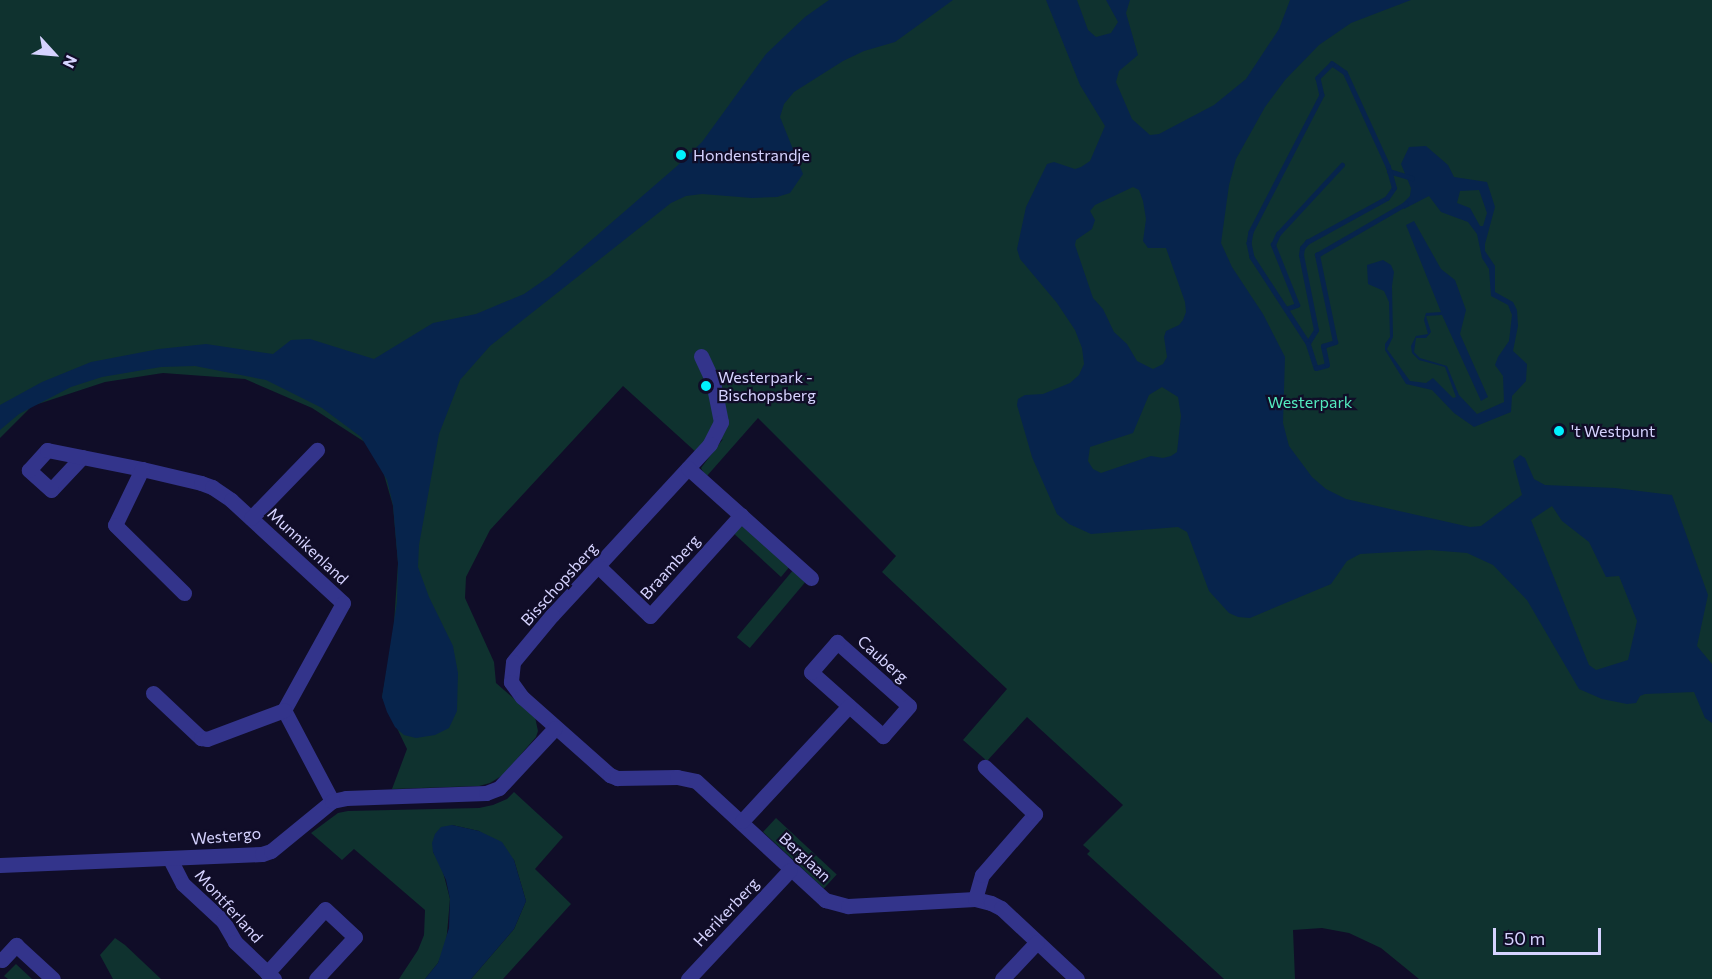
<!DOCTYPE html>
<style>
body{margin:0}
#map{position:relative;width:1712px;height:979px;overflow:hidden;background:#100d28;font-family:Commissioner,sans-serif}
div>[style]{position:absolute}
.green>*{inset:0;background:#0f322f;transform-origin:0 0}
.water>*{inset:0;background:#07244c}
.stream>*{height:4.5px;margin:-2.25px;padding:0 2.25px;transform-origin:2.25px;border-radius:2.25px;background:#07244c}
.minor>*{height:15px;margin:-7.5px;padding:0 7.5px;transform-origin:7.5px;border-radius:7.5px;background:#33348b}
.dots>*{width:16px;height:16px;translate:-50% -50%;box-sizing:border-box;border:3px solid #100d28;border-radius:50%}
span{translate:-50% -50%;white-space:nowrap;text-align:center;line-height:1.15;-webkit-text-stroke:4.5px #100d28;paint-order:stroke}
.poi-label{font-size:16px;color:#d6d3ff}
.left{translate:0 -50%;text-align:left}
.park-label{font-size:16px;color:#53ebbe}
.street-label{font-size:16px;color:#d6d3ff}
.north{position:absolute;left:24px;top:24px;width:60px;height:60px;-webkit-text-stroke:4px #100d28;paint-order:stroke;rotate:116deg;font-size:16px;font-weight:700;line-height:24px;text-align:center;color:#d6d3ff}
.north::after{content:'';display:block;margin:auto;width:21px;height:27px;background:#d6d3ff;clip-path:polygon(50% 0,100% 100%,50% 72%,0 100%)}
.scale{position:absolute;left:1493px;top:928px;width:108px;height:27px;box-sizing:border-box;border:3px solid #d6d3ff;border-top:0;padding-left:8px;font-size:18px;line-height:21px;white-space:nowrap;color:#d6d3ff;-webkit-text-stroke:4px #100d28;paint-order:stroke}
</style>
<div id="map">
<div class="green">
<div style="clip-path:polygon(0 0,1712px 0,1712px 979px,1419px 979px,1381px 948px,1349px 933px,1322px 928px,1293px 930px,1295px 979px,1224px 979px,1087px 854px,1090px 851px,1083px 845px,1123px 805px,1027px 717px,987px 761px,963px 740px,1007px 689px,882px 572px,896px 556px,758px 418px,706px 477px,701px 468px,723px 439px,697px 453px,623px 386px,490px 530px,466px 577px,465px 598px,494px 662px,496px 683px,535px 717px,538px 731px,536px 737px,503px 775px,490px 783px,479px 786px,392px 789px,407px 749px,382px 697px,393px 638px,398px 563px,393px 506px,377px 450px,312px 408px,245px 379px,163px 373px,105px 382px,32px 406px,0 438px)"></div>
<div style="clip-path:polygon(737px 522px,791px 565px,781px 577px,730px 530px)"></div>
<div style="left:794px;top:569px;width:17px;height:89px;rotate:40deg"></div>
<div style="clip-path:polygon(514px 792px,563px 837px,535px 869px,571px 904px,503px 979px,471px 979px,514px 929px,526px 901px,514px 860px,479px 831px,452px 825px,433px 852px,441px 864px,450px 899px,446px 945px,438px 963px,425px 979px,399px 979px,418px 950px,424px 935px,425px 910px,354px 849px,342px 860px,311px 833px,338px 813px,348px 811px,479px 808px,493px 805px,507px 799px)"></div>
<div style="left:776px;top:818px;width:83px;height:19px;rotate:43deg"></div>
<div style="clip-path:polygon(115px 938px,125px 945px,161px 979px,113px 979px,100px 955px)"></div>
<div style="clip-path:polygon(16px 964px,32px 979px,8px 979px,4px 976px)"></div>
</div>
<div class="water">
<div style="clip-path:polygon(829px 0,953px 0,895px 42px,864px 51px,843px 61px,794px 92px,784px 104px,780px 117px,803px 174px,790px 193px,777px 197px,752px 198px,702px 194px,686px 196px,671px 203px,490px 346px,460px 380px,439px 434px,419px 545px,418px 567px,429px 597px,453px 646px,458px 673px,457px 711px,449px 728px,435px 735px,416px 738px,404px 735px,395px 727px,387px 712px,382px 697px,397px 602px,398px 563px,393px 505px,387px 480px,361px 437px,322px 408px,266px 380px,195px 366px,161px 367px,102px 377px,71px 387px,19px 414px,0 430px,0 405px,42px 382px,91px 362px,159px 349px,206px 344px,273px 354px,291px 340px,310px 339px,374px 359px,433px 323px,476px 314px,524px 294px,550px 276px,677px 166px,702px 142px,766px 54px,805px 17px)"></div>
<div style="clip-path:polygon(evenodd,1046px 0,1077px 0,1088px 30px,1096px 37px,1111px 33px,1118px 22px,1106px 0,1130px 0,1126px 13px,1138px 55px,1119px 71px,1116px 82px,1132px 119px,1150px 135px,1159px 134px,1214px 105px,1246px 79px,1279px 29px,1290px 0,1411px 0,1351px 23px,1319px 45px,1285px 80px,1265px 107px,1236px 159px,1229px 185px,1221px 243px,1232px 267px,1263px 314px,1285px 357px,1283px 423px,1289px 446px,1312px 477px,1326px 489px,1346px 499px,1470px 527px,1481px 526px,1522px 495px,1513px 461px,1520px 455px,1525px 458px,1534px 479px,1545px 485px,1615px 488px,1672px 495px,1708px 595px,1697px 646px,1712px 664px,1712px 723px,1705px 718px,1694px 692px,1645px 694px,1640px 696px,1636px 703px,1627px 704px,1602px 699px,1579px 689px,1527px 600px,1493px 565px,1467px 553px,1430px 550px,1360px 554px,1347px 561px,1331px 584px,1250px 618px,1238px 617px,1229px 613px,1209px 591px,1187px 532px,1178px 527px,1091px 534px,1069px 524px,1057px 514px,1032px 457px,1017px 405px,1018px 399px,1025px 395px,1043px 394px,1070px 383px,1079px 375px,1084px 364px,1082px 348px,1075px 330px,1057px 303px,1020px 259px,1017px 249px,1026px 207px,1047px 164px,1054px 162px,1075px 169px,1081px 167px,1090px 161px,1105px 126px,1080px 85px,1046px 0,1133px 187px,1139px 190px,1143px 201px,1146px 219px,1143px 241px,1148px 248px,1166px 248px,1185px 302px,1186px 312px,1183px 320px,1179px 325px,1166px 331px,1164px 337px,1167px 357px,1163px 364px,1153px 369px,1137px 361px,1127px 344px,1114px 332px,1103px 309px,1093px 298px,1075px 245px,1076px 240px,1092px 229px,1095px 220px,1090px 211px,1095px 205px,1133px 187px,1046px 0,1162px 387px,1178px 397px,1181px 416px,1177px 452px,1171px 456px,1163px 458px,1151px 456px,1101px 473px,1093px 469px,1088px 461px,1090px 447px,1133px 433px,1149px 395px,1162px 387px,1046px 0,1552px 506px,1562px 521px,1589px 542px,1606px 577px,1619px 576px,1637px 621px,1628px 660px,1596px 670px,1589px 665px,1531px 520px,1552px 506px)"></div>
<div style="clip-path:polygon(evenodd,1426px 146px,1448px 165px,1454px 177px,1487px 182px,1495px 207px,1485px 244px,1485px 251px,1495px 266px,1495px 292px,1513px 302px,1517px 310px,1518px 326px,1513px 351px,1527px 364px,1526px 381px,1512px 396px,1511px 412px,1474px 427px,1454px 413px,1432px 390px,1406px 384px,1385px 350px,1385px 344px,1390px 337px,1389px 302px,1384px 291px,1368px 284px,1367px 265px,1383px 260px,1391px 265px,1394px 272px,1392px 286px,1393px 337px,1387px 349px,1410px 381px,1426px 383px,1433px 378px,1453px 398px,1456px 397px,1445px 367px,1419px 360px,1412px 353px,1411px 346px,1416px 336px,1428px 334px,1424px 320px,1426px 313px,1441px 312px,1406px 225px,1414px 221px,1441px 269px,1455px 280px,1466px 310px,1460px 334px,1488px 397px,1481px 401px,1442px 315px,1426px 316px,1431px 332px,1426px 338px,1416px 338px,1414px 352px,1420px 358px,1447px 366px,1459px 395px,1477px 414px,1504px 402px,1503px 376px,1495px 365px,1498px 357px,1509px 341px,1512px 315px,1508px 305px,1491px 296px,1489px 269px,1482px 258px,1477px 234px,1468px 222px,1441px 212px,1429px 196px,1404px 209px,1401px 205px,1410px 196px,1411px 188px,1401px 164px,1409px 147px,1426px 146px,1479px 190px,1487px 213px,1483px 226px,1480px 226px,1470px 208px,1457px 203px,1460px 191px,1479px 190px)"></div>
<div style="clip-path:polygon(452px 825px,479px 831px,502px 842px,514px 860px,526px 901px,514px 929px,471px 979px,425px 979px,438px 963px,449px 928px,450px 899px,446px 880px,433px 852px,432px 843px,435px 834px,441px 827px)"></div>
</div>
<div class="stream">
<div style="left:1389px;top:171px;width:24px;rotate:17deg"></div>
<div style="left:1286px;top:309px;width:12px;rotate:-20deg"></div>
<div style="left:1297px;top:305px;width:65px;rotate:-111.8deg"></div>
<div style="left:1273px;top:245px;width:12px;rotate:-66deg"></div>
<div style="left:1278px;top:234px;width:94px;rotate:-47.2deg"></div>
<div style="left:1308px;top:343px;width:15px;rotate:-58deg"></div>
<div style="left:1316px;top:330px;width:76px;rotate:-101.3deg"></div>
<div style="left:1301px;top:255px;width:7px;rotate:-82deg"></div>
<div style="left:1302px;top:248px;width:8px;rotate:-50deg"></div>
<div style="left:1307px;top:242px;width:91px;rotate:-28.8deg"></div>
<div style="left:1387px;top:198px;width:12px;rotate:-55deg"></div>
<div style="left:1394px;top:188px;width:22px;rotate:-106deg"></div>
<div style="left:1388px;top:167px;width:103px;rotate:-114.6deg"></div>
<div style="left:1345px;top:73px;width:16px;rotate:-145deg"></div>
<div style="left:1332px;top:64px;width:20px;rotate:135deg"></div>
<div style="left:1318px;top:78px;width:17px;rotate:77deg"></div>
<div style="left:1322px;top:95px;width:154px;rotate:117.4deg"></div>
<div style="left:1251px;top:232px;width:11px;rotate:100deg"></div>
<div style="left:1249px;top:243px;width:14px;rotate:78deg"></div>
<div style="left:1252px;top:257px;width:103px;rotate:56.9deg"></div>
<div style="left:1308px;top:343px;width:26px;rotate:72deg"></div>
<div style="left:1316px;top:368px;width:11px;rotate:-15deg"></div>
<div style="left:1327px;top:365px;width:19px;rotate:-102deg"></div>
<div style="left:1323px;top:346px;width:13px;rotate:-18deg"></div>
<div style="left:1335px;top:342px;width:89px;rotate:-101.7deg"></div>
<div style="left:1317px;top:255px;width:102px;rotate:-30.1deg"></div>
</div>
<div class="minor">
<div style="left:701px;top:356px;width:29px;rotate:65deg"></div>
<div style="left:713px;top:382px;width:41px;rotate:78.7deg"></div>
<div style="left:721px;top:422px;width:25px;rotate:117deg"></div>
<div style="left:710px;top:444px;width:233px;rotate:132.7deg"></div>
<div style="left:552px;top:615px;width:61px;rotate:129.7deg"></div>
<div style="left:513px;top:662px;width:20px;rotate:96deg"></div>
<div style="left:511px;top:682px;width:19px;rotate:54deg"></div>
<div style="left:522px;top:697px;width:118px;rotate:41.6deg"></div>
<div style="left:610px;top:775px;width:8px;rotate:23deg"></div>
<div style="left:617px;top:778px;width:60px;rotate:-1deg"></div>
<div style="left:677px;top:777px;width:19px;rotate:12deg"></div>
<div style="left:696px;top:781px;width:176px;rotate:42.7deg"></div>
<div style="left:825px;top:900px;width:24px;rotate:15deg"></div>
<div style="left:848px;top:906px;width:127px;rotate:-3.2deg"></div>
<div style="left:975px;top:899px;width:16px;rotate:14deg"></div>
<div style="left:991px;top:903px;width:11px;rotate:27deg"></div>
<div style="left:1001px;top:908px;width:104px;rotate:43.1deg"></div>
<div style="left:82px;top:457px;width:45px;rotate:133.2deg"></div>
<div style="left:51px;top:490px;width:30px;rotate:-138deg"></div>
<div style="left:29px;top:470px;width:27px;rotate:-48deg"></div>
<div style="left:47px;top:450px;width:97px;rotate:11.3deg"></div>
<div style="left:142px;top:469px;width:61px;rotate:13.3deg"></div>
<div style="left:201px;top:483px;width:12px;rotate:20deg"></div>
<div style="left:212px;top:487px;width:23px;rotate:34deg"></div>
<div style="left:231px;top:500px;width:152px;rotate:42.6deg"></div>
<div style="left:343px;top:603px;width:122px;rotate:118.9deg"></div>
<div style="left:284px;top:710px;width:103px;rotate:62.2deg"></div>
<div style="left:688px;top:468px;width:165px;rotate:41.8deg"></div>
<div style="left:142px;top:469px;width:62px;rotate:115.7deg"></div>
<div style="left:115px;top:525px;width:97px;rotate:44.6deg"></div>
<div style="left:251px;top:518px;width:95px;rotate:-45.9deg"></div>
<div style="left:598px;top:566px;width:72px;rotate:43.9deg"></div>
<div style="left:650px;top:616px;width:136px;rotate:-48deg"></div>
<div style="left:837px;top:642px;width:96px;rotate:41.6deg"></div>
<div style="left:909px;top:706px;width:40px;rotate:131deg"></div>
<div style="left:883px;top:736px;width:96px;rotate:-138.4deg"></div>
<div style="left:811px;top:672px;width:40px;rotate:-49deg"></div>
<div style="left:153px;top:693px;width:66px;rotate:43.2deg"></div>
<div style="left:201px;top:738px;width:6px;rotate:9deg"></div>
<div style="left:207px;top:739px;width:82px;rotate:-20.6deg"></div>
<div style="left:742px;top:821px;width:157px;rotate:-47.1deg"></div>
<div style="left:170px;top:859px;width:28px;rotate:63deg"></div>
<div style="left:183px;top:884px;width:54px;rotate:42.8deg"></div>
<div style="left:223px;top:921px;width:24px;rotate:60deg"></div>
<div style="left:235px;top:942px;width:54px;rotate:43.5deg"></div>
<div style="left:0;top:865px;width:262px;rotate:-2.4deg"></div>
<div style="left:262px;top:854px;width:9px;rotate:-18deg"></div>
<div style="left:271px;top:851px;width:79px;rotate:-39.3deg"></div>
<div style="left:332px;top:801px;width:14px;rotate:-12deg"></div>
<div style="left:346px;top:798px;width:140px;rotate:-2deg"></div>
<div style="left:486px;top:793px;width:14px;rotate:-21deg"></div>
<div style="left:499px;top:788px;width:82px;rotate:-47deg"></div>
<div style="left:975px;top:899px;width:25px;rotate:-74deg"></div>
<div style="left:982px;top:875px;width:81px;rotate:-49deg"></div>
<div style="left:1035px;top:814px;width:69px;rotate:-136.8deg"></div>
<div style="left:0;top:959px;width:2px;rotate:27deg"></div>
<div style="left:2px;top:960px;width:21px;rotate:-47deg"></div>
<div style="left:16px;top:945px;width:50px;rotate:42.6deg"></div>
<div style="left:267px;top:973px;width:86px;rotate:-47.8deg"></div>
<div style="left:325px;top:909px;width:41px;rotate:43deg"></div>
<div style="left:355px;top:937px;width:57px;rotate:132.9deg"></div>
<div style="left:688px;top:979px;width:149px;rotate:-46.9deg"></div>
<div style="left:1002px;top:979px;width:51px;rotate:-46.6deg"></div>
</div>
<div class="dots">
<div style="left:681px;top:155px;background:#00f1fe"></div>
<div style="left:706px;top:386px;background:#00f1fe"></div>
<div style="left:1559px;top:431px;background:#00f1fe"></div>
</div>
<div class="poi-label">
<span class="left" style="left:693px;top:155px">Hondenstrandje</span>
<span class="left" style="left:718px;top:386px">Westerpark -<br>Bischopsberg</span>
<span class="left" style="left:1571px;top:431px">'t Westpunt</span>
</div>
<div class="park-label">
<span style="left:1310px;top:402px">Westerpark</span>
</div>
<div class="street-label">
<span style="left:308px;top:546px;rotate:43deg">Munnikenland</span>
<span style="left:670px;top:567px;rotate:-48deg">Braamberg</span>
<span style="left:559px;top:584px;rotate:-48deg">Bisschopsberg</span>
<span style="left:883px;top:659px;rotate:42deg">Cauberg</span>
<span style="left:226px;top:836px;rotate:-5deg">Westergo</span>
<span style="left:805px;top:857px;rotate:43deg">Berglaan</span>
<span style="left:229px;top:906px;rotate:48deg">Montferland</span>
<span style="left:726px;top:912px;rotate:-47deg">Herikerberg</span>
</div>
<div class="north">N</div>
<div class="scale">50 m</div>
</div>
